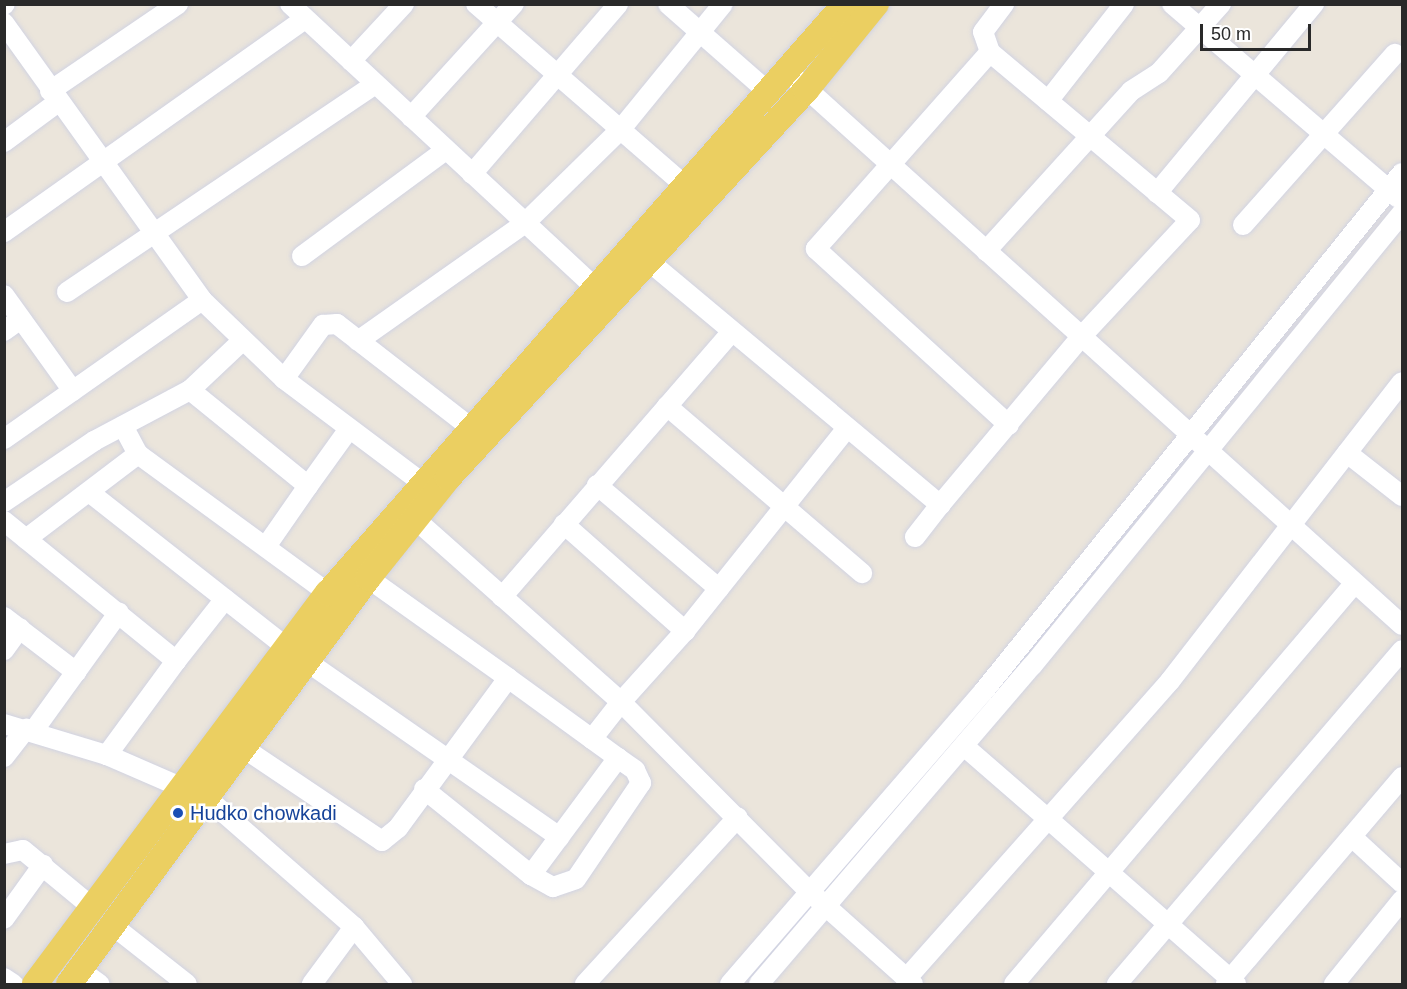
<!DOCTYPE html>
<style>
body{margin:0}
#map{position:relative;width:1407px;height:989px;overflow:hidden;background:#ebe5db;font-family:Helvetica,sans-serif}
div>[style]{position:absolute}
.roads{filter:drop-shadow(0 0 2px #d1d3e2) drop-shadow(0 0 2px #d1d3e2)}
.minor>*{height:20px;margin:-10px;padding:0 10px;transform-origin:10px;border-radius:10px;background:#fff}
.major>*{height:26px;margin:-13px;padding:0 13px;transform-origin:13px;border-radius:13px;background:#ebcf61}
.dots>*{width:16px;height:16px;translate:-50% -50%;box-sizing:border-box;border:3px solid #fff;border-radius:50%}
span{translate:-50% -50%;white-space:nowrap;text-align:center;line-height:1.15;-webkit-text-stroke:5px #fff;paint-order:stroke}
.transit-label{font-size:20px;color:#164399}
.left{translate:0 -50%;text-align:left}
.frame{position:absolute;inset:0;border:6px solid #292929;pointer-events:none}
.scale{position:absolute;left:1200px;top:24px;width:111px;height:27px;box-sizing:border-box;border:3px solid #292929;border-top:0;padding-left:8px;font-size:18px;line-height:21px;white-space:nowrap;color:#292929;-webkit-text-stroke:4px #fff;paint-order:stroke}
</style>
<div id="map">
<div class="roads">
<div class="minor">
<div style="left:290px;top:4px;width:430px;rotate:42.9deg"></div>
<div style="left:476px;top:4px;width:276px;rotate:41deg"></div>
<div style="left:668px;top:4px;width:133px;rotate:41.3deg"></div>
<div style="left:1172px;top:4px;width:298px;rotate:40.6deg"></div>
<div style="left:4px;top:5px;width:1px;rotate:-45deg"></div>
<div style="left:4px;top:23px;width:340px;rotate:54.4deg"></div>
<div style="left:202px;top:300px;width:242px;rotate:144.9deg"></div>
<div style="left:990px;top:52px;width:263px;rotate:131.5deg"></div>
<div style="left:816px;top:249px;width:261px;rotate:42.4deg"></div>
<div style="left:351px;top:61px;width:78px;rotate:-47.1deg"></div>
<div style="left:788px;top:72px;width:826px;rotate:42.01deg"></div>
<div style="left:50px;top:91px;width:155px;rotate:-34.2deg"></div>
<div style="left:1048px;top:101px;width:123px;rotate:-51.9deg"></div>
<div style="left:411px;top:117px;width:153px;rotate:-47.7deg"></div>
<div style="left:4px;top:142px;width:67px;rotate:-36.5deg"></div>
<div style="left:472px;top:174px;width:224px;rotate:-49.3deg"></div>
<div style="left:1157px;top:193px;width:246px;rotate:-50.3deg"></div>
<div style="left:1243px;top:225px;width:229px;rotate:-48.4deg"></div>
<div style="left:4px;top:232px;width:369px;rotate:-35.3deg"></div>
<div style="left:986px;top:251px;width:216px;rotate:-47.8deg"></div>
<div style="left:1131px;top:91px;width:33px;rotate:-33deg"></div>
<div style="left:1159px;top:73px;width:93px;rotate:-48.1deg"></div>
<div style="left:639px;top:253px;width:393px;rotate:39.9deg"></div>
<div style="left:940px;top:505px;width:218px;rotate:-50deg"></div>
<div style="left:1080px;top:338px;width:161px;rotate:-47deg"></div>
<div style="left:1190px;top:220px;width:261px;rotate:-140deg"></div>
<div style="left:990px;top:52px;width:21px;rotate:-109deg"></div>
<div style="left:983px;top:32px;width:35px;rotate:-53deg"></div>
<div style="left:302px;top:256px;width:179px;rotate:-36.4deg"></div>
<div style="left:67px;top:292px;width:372px;rotate:-34deg"></div>
<div style="left:4px;top:295px;width:118px;rotate:54.3deg"></div>
<div style="left:202px;top:300px;width:114px;rotate:43.9deg"></div>
<div style="left:284px;top:379px;width:171px;rotate:36.9deg"></div>
<div style="left:4px;top:331px;width:19px;rotate:-36deg"></div>
<div style="left:242px;top:341px;width:71px;rotate:136.7deg"></div>
<div style="left:190px;top:390px;width:152px;rotate:39.1deg"></div>
<div style="left:308px;top:486px;width:70px;rotate:-54.3deg"></div>
<div style="left:358px;top:341px;width:204px;rotate:-35.2deg"></div>
<div style="left:525px;top:223px;width:134px;rotate:-44.4deg"></div>
<div style="left:621px;top:129px;width:161px;rotate:-50.8deg"></div>
<div style="left:284px;top:379px;width:67px;rotate:-54.2deg"></div>
<div style="left:323px;top:325px;width:14px;rotate:-4deg"></div>
<div style="left:337px;top:324px;width:170px;rotate:37.8deg"></div>
<div style="left:667px;top:406px;width:257px;rotate:40.6deg"></div>
<div style="left:123px;top:426px;width:32px;rotate:62deg"></div>
<div style="left:138px;top:454px;width:235px;rotate:36.2deg"></div>
<div style="left:1347px;top:453px;width:70px;rotate:38deg"></div>
<div style="left:597px;top:485px;width:160px;rotate:40.4deg"></div>
<div style="left:89px;top:492px;width:251px;rotate:38.2deg"></div>
<div style="left:4px;top:502px;width:109px;rotate:-34.1deg"></div>
<div style="left:94px;top:441px;width:109px;rotate:-28deg"></div>
<div style="left:415px;top:519px;width:276px;rotate:41.6deg"></div>
<div style="left:621px;top:702px;width:96px;rotate:-48deg"></div>
<div style="left:685px;top:631px;width:258px;rotate:-51.4deg"></div>
<div style="left:4px;top:521px;width:222px;rotate:39.1deg"></div>
<div style="left:176px;top:661px;width:117px;rotate:126.3deg"></div>
<div style="left:564px;top:524px;width:162px;rotate:41.5deg"></div>
<div style="left:915px;top:537px;width:41px;rotate:-52deg"></div>
<div style="left:26px;top:539px;width:141px;rotate:-37.2deg"></div>
<div style="left:267px;top:545px;width:72px;rotate:-55.2deg"></div>
<div style="left:368px;top:578px;width:172px;rotate:35.5deg"></div>
<div style="left:502px;top:597px;width:348px;rotate:-49.1deg"></div>
<div style="left:4px;top:617px;width:91px;rotate:37.4deg"></div>
<div style="left:4px;top:650px;width:27px;rotate:-54deg"></div>
<div style="left:176px;top:661px;width:79px;rotate:-51.7deg"></div>
<div style="left:309px;top:663px;width:305px;rotate:34.8deg"></div>
<div style="left:4px;top:724px;width:108px;rotate:16.8deg"></div>
<div style="left:107px;top:755px;width:110px;rotate:23.5deg"></div>
<div style="left:208px;top:799px;width:194px;rotate:41.2deg"></div>
<div style="left:354px;top:927px;width:75px;rotate:49.9deg"></div>
<div style="left:34px;top:730px;width:145px;rotate:-54.2deg"></div>
<div style="left:245px;top:749px;width:165px;rotate:33.9deg"></div>
<div style="left:382px;top:841px;width:21px;rotate:-39deg"></div>
<div style="left:398px;top:828px;width:186px;rotate:-53.7deg"></div>
<div style="left:508px;top:678px;width:104px;rotate:36deg"></div>
<div style="left:592px;top:739px;width:47px;rotate:-51.9deg"></div>
<div style="left:621px;top:702px;width:268px;rotate:45.2deg"></div>
<div style="left:810px;top:892px;width:138px;rotate:41.8deg"></div>
<div style="left:4px;top:757px;width:36px;rotate:-52deg"></div>
<div style="left:424px;top:789px;width:137px;rotate:38.8deg"></div>
<div style="left:531px;top:875px;width:146px;rotate:-53.4deg"></div>
<div style="left:618px;top:758px;width:32px;rotate:-144deg"></div>
<div style="left:1352px;top:837px;width:68px;rotate:42.6deg"></div>
<div style="left:4px;top:854px;width:19px;rotate:-12deg"></div>
<div style="left:23px;top:850px;width:89px;rotate:39.6deg"></div>
<div style="left:531px;top:875px;width:25px;rotate:29deg"></div>
<div style="left:553px;top:887px;width:24px;rotate:-19deg"></div>
<div style="left:576px;top:879px;width:116px;rotate:-55.9deg"></div>
<div style="left:641px;top:783px;width:14px;rotate:-115deg"></div>
<div style="left:635px;top:770px;width:21px;rotate:-145deg"></div>
<div style="left:4px;top:919px;width:67px;rotate:-54.2deg"></div>
<div style="left:112px;top:925px;width:95px;rotate:38.2deg"></div>
<div style="left:80px;top:970px;width:24px;rotate:36deg"></div>
<div style="left:4px;top:978px;width:11px;rotate:34deg"></div>
<div style="left:906px;top:979px;width:214px;rotate:-48.4deg"></div>
<div style="left:1048px;top:819px;width:111px;rotate:-139deg"></div>
<div style="left:312px;top:984px;width:71px;rotate:-53.6deg"></div>
<div style="left:585px;top:984px;width:226px;rotate:-47.5deg"></div>
<div style="left:730px;top:984px;width:386px;rotate:-49.1deg"></div>
<div style="left:983px;top:692px;width:667px;rotate:-51.09deg"></div>
<div style="left:759px;top:984px;width:419px;rotate:-49.4deg"></div>
<div style="left:1032px;top:666px;width:585px;rotate:-50.76deg"></div>
<div style="left:1014px;top:984px;width:525px;rotate:-49.64deg"></div>
<div style="left:1117px;top:984px;width:439px;rotate:-49.5deg"></div>
<div style="left:1226px;top:984px;width:272px;rotate:-49.6deg"></div>
<div style="left:1236px;top:984px;width:250px;rotate:-138.7deg"></div>
<div style="left:1048px;top:819px;width:184px;rotate:-48.5deg"></div>
<div style="left:1170px;top:681px;width:378px;rotate:-52.2deg"></div>
<div style="left:1334px;top:984px;width:108px;rotate:-51deg"></div>
</div>
<div class="major">
<div style="left:35px;top:984px;width:489px;rotate:-53.2deg"></div>
<div style="left:328px;top:593px;width:784px;rotate:-48.72deg"></div>
<div style="left:69px;top:984px;width:504px;rotate:-53.63deg"></div>
<div style="left:368px;top:578px;width:128px;rotate:-51.3deg"></div>
<div style="left:448px;top:478px;width:528px;rotate:-47.3deg"></div>
<div style="left:806px;top:90px;width:111px;rotate:-50.9deg"></div>
</div>
</div>
<div class="dots">
<div style="left:178px;top:813px;background:#1a4fb4"></div>
</div>
<div class="transit-label">
<span class="left" style="left:190px;top:813px">Hudko chowkadi</span>
</div>
<div class="frame"></div>
<div class="scale">50 m</div>
</div>
